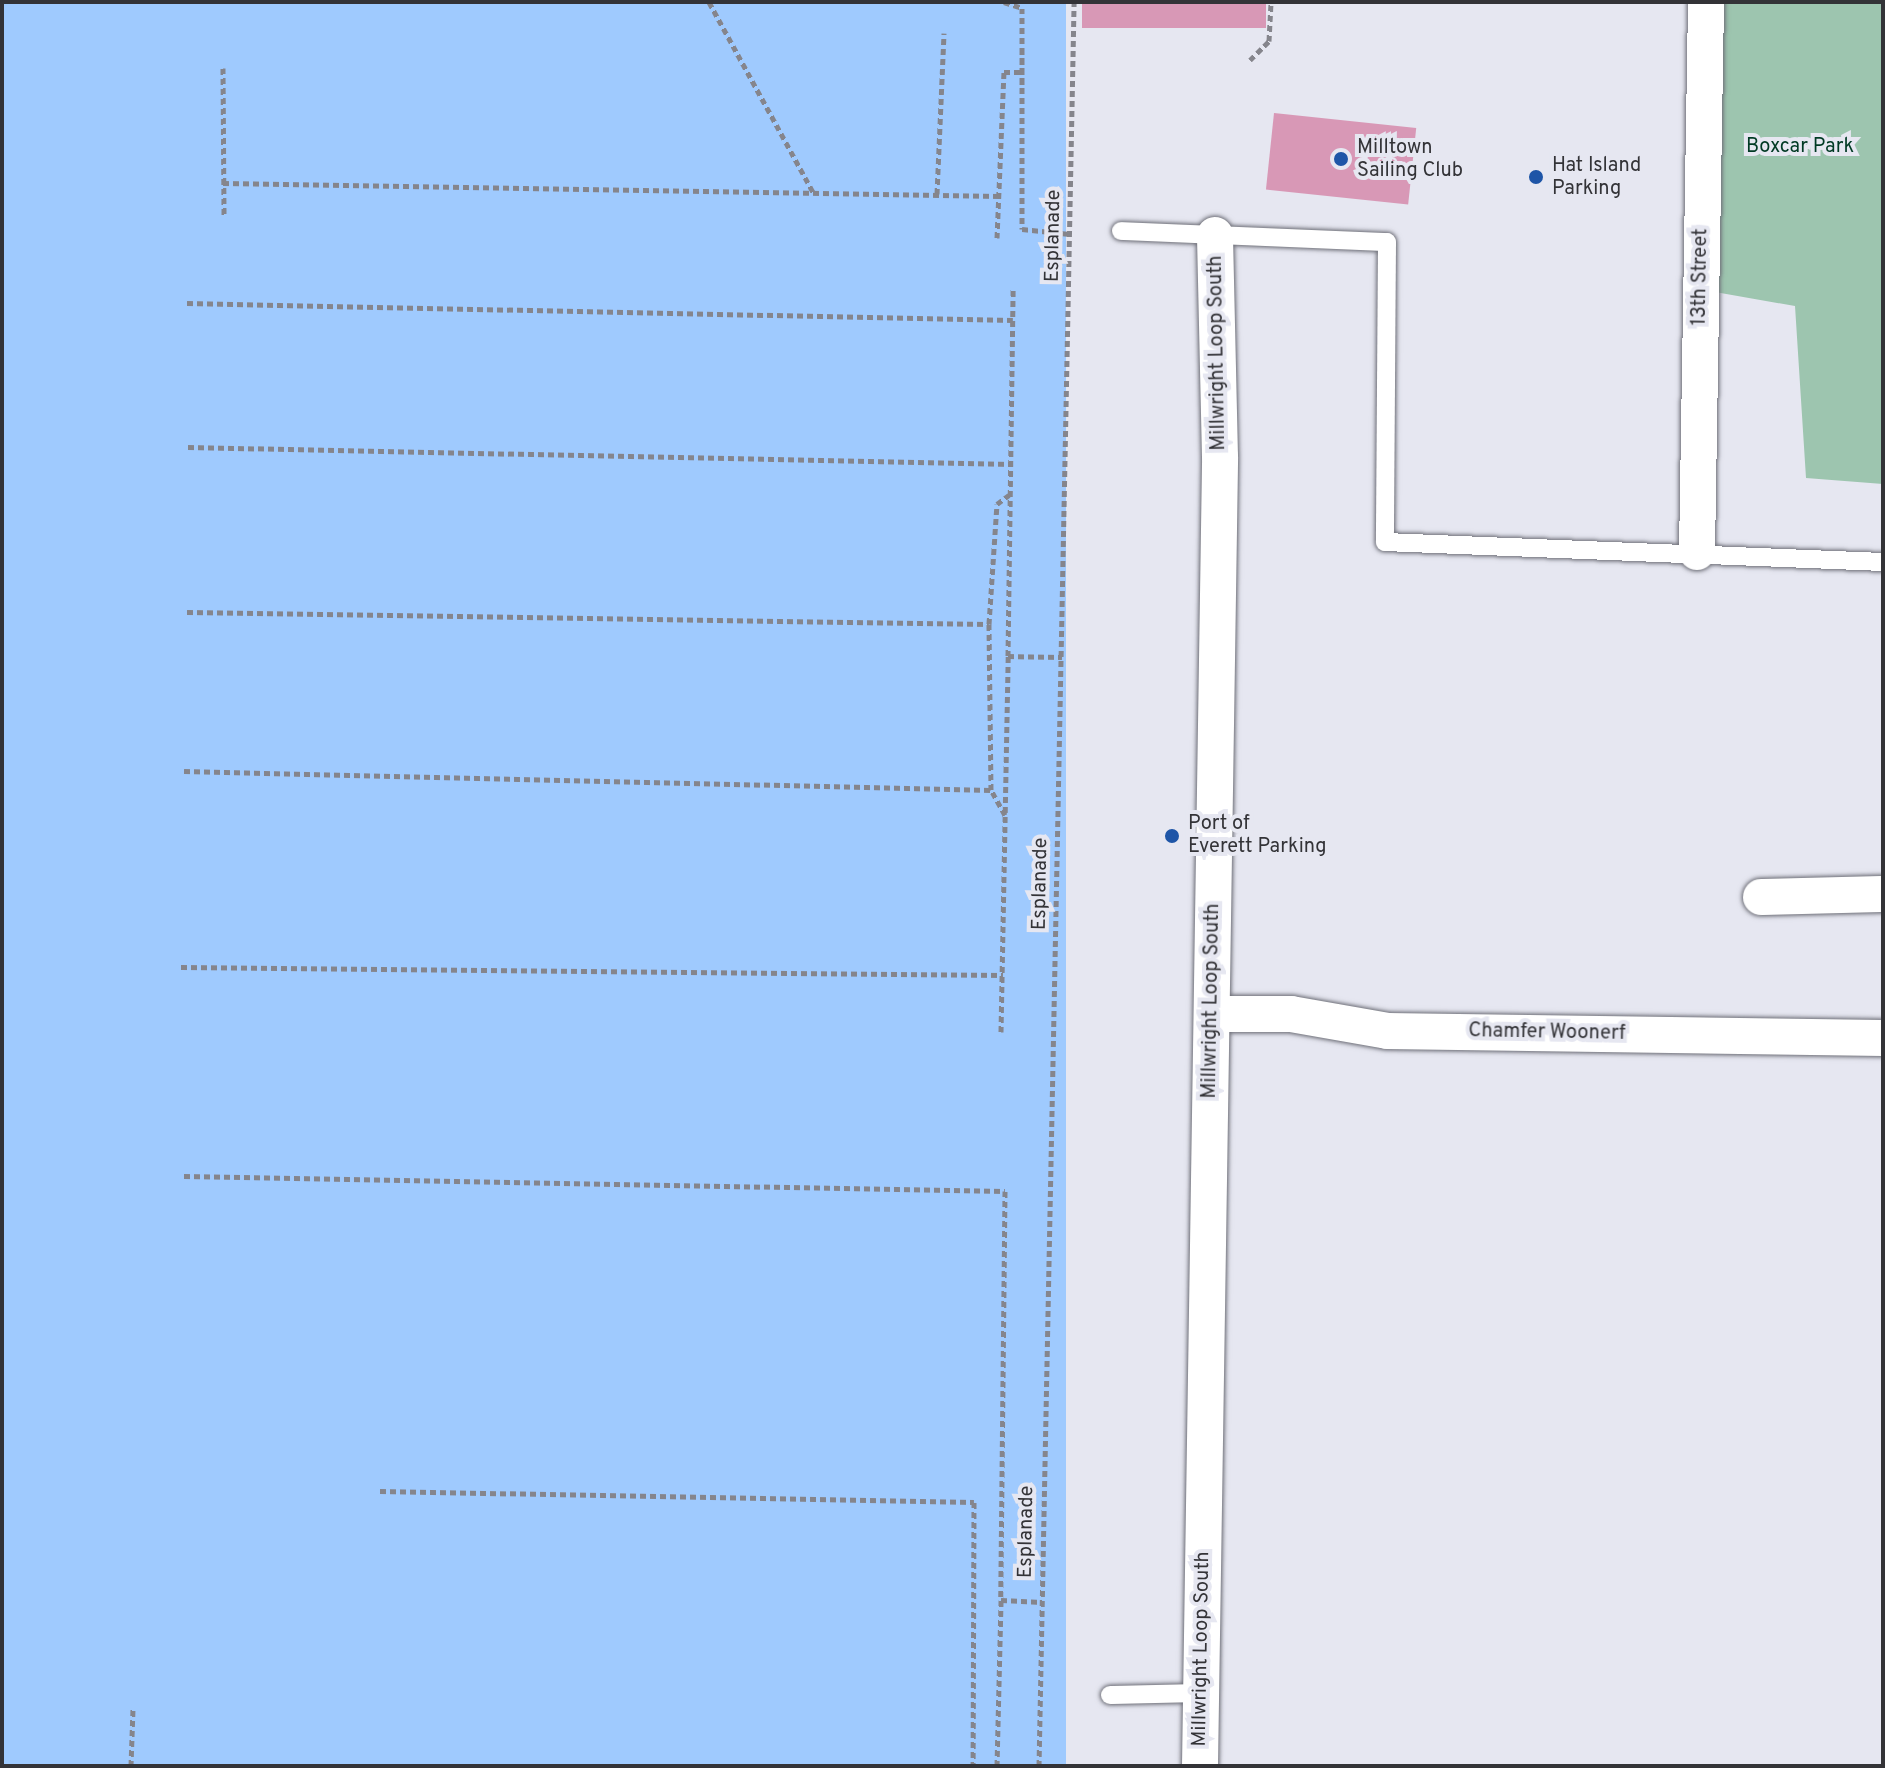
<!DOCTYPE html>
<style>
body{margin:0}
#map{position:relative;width:1885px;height:1768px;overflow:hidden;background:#e6e7f1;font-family:Overpass,sans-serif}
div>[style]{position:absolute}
.green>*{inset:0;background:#9dc5af}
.water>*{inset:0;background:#9fcafe;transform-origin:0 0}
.building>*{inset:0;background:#d898b6;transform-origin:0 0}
.path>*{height:5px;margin-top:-2.5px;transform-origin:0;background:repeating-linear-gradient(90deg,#85858c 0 6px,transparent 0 10px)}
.roads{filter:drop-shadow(0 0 2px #6f7079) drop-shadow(0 0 2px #6f7079)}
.service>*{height:18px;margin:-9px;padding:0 9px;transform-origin:9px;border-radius:9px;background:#fff}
.minor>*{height:36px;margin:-18px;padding:0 18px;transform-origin:18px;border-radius:18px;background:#fff}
.dots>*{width:22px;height:22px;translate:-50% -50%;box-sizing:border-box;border:4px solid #e6e7f1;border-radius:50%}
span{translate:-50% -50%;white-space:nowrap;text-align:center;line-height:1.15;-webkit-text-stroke:8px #e6e7f1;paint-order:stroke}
.park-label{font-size:20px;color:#003a24}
.poi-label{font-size:20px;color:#333337}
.left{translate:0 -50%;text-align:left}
.street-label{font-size:20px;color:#333337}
.frame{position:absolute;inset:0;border:4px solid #333337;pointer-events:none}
</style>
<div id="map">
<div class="green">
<div style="clip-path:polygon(1718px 2px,1883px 2px,1883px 484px,1806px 478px,1795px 306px,1715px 292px)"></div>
</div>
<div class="water">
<div style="left:2px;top:2px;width:1064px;height:1764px"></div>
</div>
<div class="building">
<div style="left:1082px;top:2px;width:184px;height:26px"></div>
<div style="left:1274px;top:113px;width:143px;height:77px;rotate:6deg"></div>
</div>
<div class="path">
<div style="left:709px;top:2px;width:217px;rotate:61.3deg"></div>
<div style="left:1004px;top:2px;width:19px;rotate:18deg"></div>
<div style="left:1022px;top:8px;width:221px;rotate:90deg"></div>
<div style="left:1022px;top:229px;width:48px;rotate:5.9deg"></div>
<div style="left:1250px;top:60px;width:27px;rotate:-45deg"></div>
<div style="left:1269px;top:41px;width:39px;rotate:-87deg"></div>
<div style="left:223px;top:68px;width:149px;rotate:89.6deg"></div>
<div style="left:223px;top:183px;width:776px;rotate:0.96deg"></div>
<div style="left:937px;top:194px;width:161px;rotate:-87.5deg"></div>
<div style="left:997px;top:238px;width:166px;rotate:-87.6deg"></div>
<div style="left:1004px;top:72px;width:18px"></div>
<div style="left:187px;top:303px;width:826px;rotate:1.18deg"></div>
<div style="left:188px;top:447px;width:824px;rotate:1.18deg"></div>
<div style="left:187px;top:612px;width:802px;rotate:0.86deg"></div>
<div style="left:1008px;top:656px;width:368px;rotate:-89.2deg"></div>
<div style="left:184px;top:771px;width:807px;rotate:1.35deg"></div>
<div style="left:1005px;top:815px;width:29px;rotate:-119deg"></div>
<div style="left:991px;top:790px;width:166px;rotate:-90.7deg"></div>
<div style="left:989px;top:624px;width:120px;rotate:-86.2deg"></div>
<div style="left:997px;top:504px;width:15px;rotate:-37deg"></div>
<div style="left:181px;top:967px;width:822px;rotate:0.56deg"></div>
<div style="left:1001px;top:1032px;width:376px;rotate:-88.9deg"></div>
<div style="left:1008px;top:656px;width:54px;rotate:1.1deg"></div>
<div style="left:184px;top:1176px;width:821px;rotate:1.05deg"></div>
<div style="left:1005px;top:1191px;width:409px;rotate:90.6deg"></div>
<div style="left:1001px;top:1600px;width:41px;rotate:2.8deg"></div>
<div style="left:380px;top:1491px;width:594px;rotate:1.06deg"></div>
<div style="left:974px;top:1502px;width:264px;rotate:90.2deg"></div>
<div style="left:131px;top:1766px;width:57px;rotate:-88deg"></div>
<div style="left:997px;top:1766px;width:166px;rotate:-88.6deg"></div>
<div style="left:1039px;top:1766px;width:1764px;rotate:-88.86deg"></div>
</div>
<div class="roads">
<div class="service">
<div style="left:1121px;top:231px;width:266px;rotate:2.4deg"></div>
<div style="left:1387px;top:242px;width:300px;rotate:90.4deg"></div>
<div style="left:1385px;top:542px;width:498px;rotate:2.3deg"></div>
<div style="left:1110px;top:1695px;width:91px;rotate:-1.3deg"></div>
</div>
<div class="minor">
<div style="left:1697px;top:552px;width:550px;rotate:-89.06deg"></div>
<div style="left:1761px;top:897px;width:122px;rotate:-1.4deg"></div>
<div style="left:1212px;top:1014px;width:79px"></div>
<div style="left:1291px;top:1014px;width:97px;rotate:10deg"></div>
<div style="left:1387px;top:1031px;width:496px;rotate:0.8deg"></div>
<div style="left:1200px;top:1766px;width:1309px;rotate:-89.12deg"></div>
<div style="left:1220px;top:457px;width:222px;rotate:-91.3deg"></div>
</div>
</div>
<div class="dots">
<div style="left:1341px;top:159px;background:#1e55a7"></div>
<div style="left:1536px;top:177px;background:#1e55a7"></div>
<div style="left:1172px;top:836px;background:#1e55a7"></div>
</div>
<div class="park-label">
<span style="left:1800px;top:147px">Boxcar Park</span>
</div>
<div class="poi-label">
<span class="left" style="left:1357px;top:160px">Milltown<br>Sailing Club</span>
<span class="left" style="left:1552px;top:178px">Hat Island<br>Parking</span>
<span class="left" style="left:1188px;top:836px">Port of<br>Everett Parking</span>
</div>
<div class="street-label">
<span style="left:1054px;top:236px;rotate:-89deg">Esplanade</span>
<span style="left:1701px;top:277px;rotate:-89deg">13th Street</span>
<span style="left:1218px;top:353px;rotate:-91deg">Millwright Loop South</span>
<span style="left:1041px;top:884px;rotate:-89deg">Esplanade</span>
<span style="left:1212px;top:1001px;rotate:-89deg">Millwright Loop South</span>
<span style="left:1547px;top:1033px;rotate:1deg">Chamfer Woonerf</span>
<span style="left:1027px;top:1532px;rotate:-89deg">Esplanade</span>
<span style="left:1202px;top:1649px;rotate:-89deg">Millwright Loop South</span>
</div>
<div class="frame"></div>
</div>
